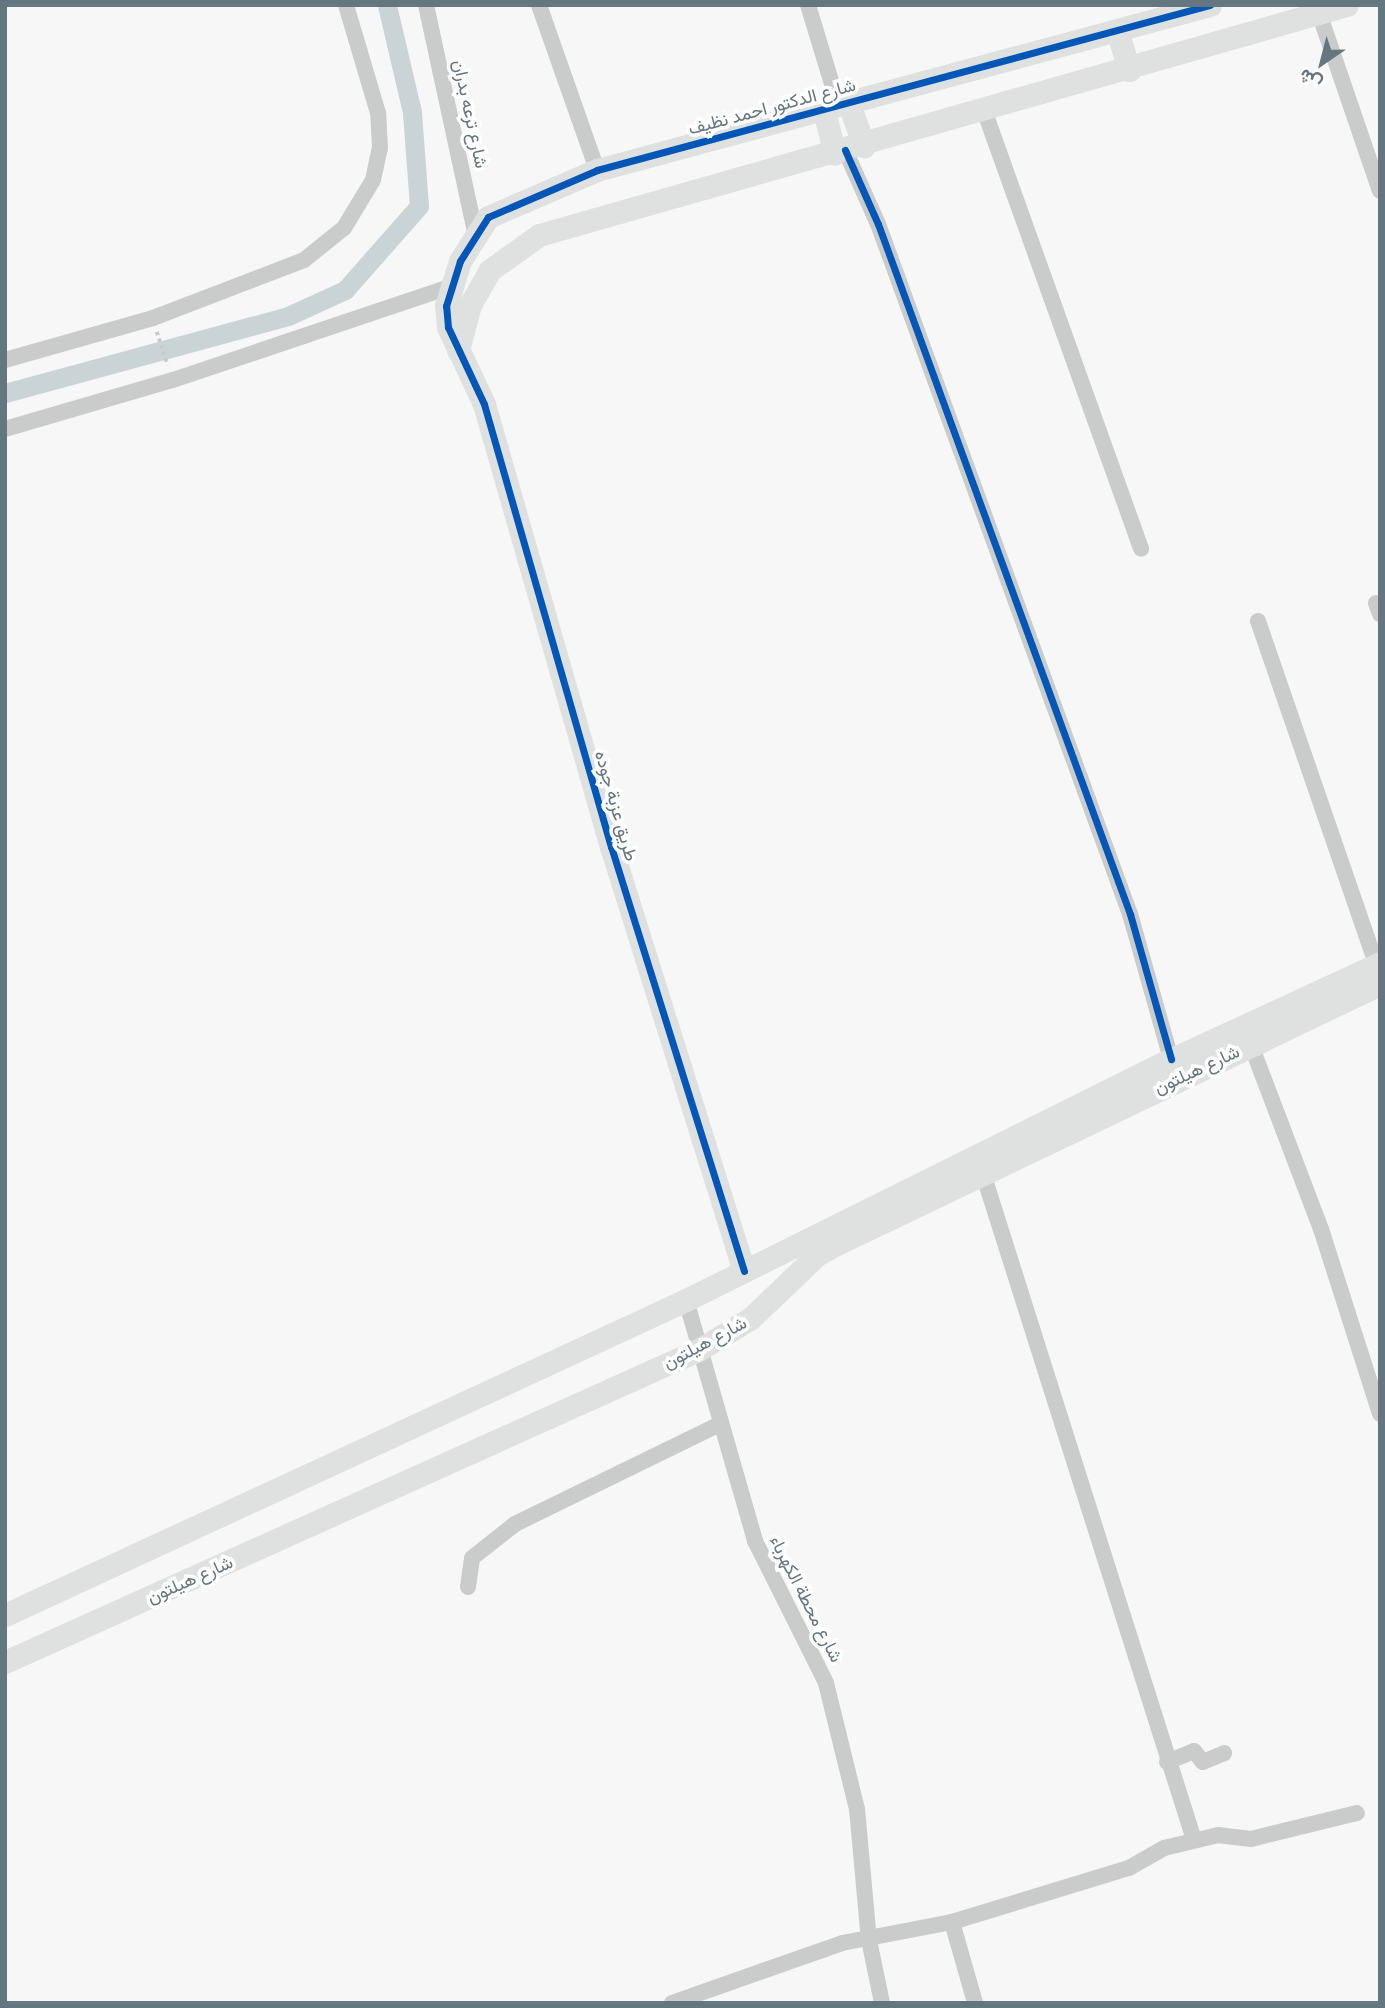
<!DOCTYPE html>
<meta charset="utf-8">
<style>
body{margin:0}
#map{position:relative;width:1385px;height:2008px;overflow:hidden;background:#f7f7f7;font-family:"Archivo Narrow",Vazirmatn,sans-serif}
div>[style]{position:absolute}
.canal>*{height:19px;margin:-9.5px;padding:0 9.5px;transform-origin:9.5px;border-radius:9.5px;background:#cad4d6}
.path>*{height:3.5px;margin-top:-1.75px;transform-origin:0;background:repeating-linear-gradient(90deg,#c8c9ca 0 3.5px,transparent 0 7px)}
.street>*{height:16px;margin:-8px;padding:0 8px;transform-origin:8px;border-radius:8px;background:#cacccc}
.secondary>*{height:23px;margin:-11.5px;padding:0 11.5px;transform-origin:11.5px;border-radius:11.5px;background:#dfe0e0}
.cycleway>*{height:7px;margin:-3.5px;padding:0 3.5px;transform-origin:3.5px;border-radius:3.5px;background:#0057b8}
span{translate:-50% -50%;white-space:nowrap;text-align:center;line-height:1.15;-webkit-text-stroke:7px #fff;paint-order:stroke}
.street-label{font-size:18px;color:#647680}
.frame{position:absolute;inset:0;border:7px solid #647680;pointer-events:none}
.north{position:absolute;left:1287px;top:28px;width:70px;height:70px;-webkit-text-stroke:5px #fff;paint-order:stroke;rotate:215deg;font-size:19px;font-weight:700;line-height:28px;text-align:center;color:#647680}
.north::after{content:'';display:block;margin:auto;width:24px;height:32px;background:#647680;clip-path:polygon(50% 0,100% 100%,50% 72%,0 100%)}
</style>
<div id="map">
<div class="canal">
<div style="left:5px;top:393px;width:293px;rotate:-15.2deg"></div>
<div style="left:288px;top:316px;width:63px;rotate:-24.5deg"></div>
<div style="left:345px;top:290px;width:112px;rotate:-48.6deg"></div>
<div style="left:419px;top:206px;width:94px;rotate:-94.3deg"></div>
<div style="left:412px;top:112px;width:110px;rotate:-103.2deg"></div>
</div>
<div class="path">
<div style="left:157px;top:332px;width:35px;rotate:72deg"></div>
</div>
<div class="street">
<div style="left:426px;top:5px;width:232px;rotate:77.8deg"></div>
<div style="left:539px;top:5px;width:175px;rotate:70.6deg"></div>
<div style="left:808px;top:5px;width:107px;rotate:73.1deg"></div>
<div style="left:1319px;top:13px;width:188px;rotate:71.1deg"></div>
<div style="left:984px;top:110px;width:466px;rotate:70.3deg"></div>
<div style="left:845px;top:150px;width:81px;rotate:66deg"></div>
<div style="left:878px;top:224px;width:735px;rotate:69.94deg"></div>
<div style="left:1130px;top:914px;width:151px;rotate:74.2deg"></div>
<div style="left:5px;top:360px;width:154px;rotate:-15.8deg"></div>
<div style="left:153px;top:318px;width:162px;rotate:-21deg"></div>
<div style="left:304px;top:260px;width:51px;rotate:-38.7deg"></div>
<div style="left:344px;top:228px;width:56px;rotate:-58.9deg"></div>
<div style="left:373px;top:180px;width:33px;rotate:-78deg"></div>
<div style="left:380px;top:148px;width:35px;rotate:-93deg"></div>
<div style="left:378px;top:113px;width:113px;rotate:-106.5deg"></div>
<div style="left:5px;top:429px;width:175px;rotate:-16.3deg"></div>
<div style="left:173px;top:380px;width:294px;rotate:-18.6deg"></div>
<div style="left:1376px;top:603px;width:12px;rotate:70deg"></div>
<div style="left:1258px;top:621px;width:363px;rotate:71deg"></div>
<div style="left:1251px;top:1045px;width:197px;rotate:69.2deg"></div>
<div style="left:1321px;top:1229px;width:194px;rotate:72.3deg"></div>
<div style="left:980px;top:1164px;width:709px;rotate:72.43deg"></div>
<div style="left:686px;top:1300px;width:251px;rotate:74deg"></div>
<div style="left:755px;top:1541px;width:159px;rotate:63.4deg"></div>
<div style="left:826px;top:1683px;width:130px;rotate:76.2deg"></div>
<div style="left:857px;top:1809px;width:132px;rotate:84.8deg"></div>
<div style="left:869px;top:1940px;width:64px;rotate:78.3deg"></div>
<div style="left:468px;top:1587px;width:29px;rotate:-82deg"></div>
<div style="left:472px;top:1558px;width:55px;rotate:-38.3deg"></div>
<div style="left:515px;top:1524px;width:226px;rotate:-26deg"></div>
<div style="left:1167px;top:1762px;width:29px;rotate:-22deg"></div>
<div style="left:1194px;top:1751px;width:14px;rotate:51deg"></div>
<div style="left:1203px;top:1762px;width:23px;rotate:-23deg"></div>
<div style="left:952px;top:1922px;width:84px;rotate:74.1deg"></div>
<div style="left:672px;top:2003px;width:180px;rotate:-19.4deg"></div>
<div style="left:842px;top:1943px;width:112px;rotate:-10.8deg"></div>
<div style="left:952px;top:1922px;width:185px;rotate:-17deg"></div>
<div style="left:1129px;top:1868px;width:40px;rotate:-29.7deg"></div>
<div style="left:1164px;top:1848px;width:56px;rotate:-13.5deg"></div>
<div style="left:1218px;top:1835px;width:33px;rotate:7deg"></div>
<div style="left:1251px;top:1839px;width:109px;rotate:-13.8deg"></div>
</div>
<div class="secondary">
<div style="left:1117px;top:30px;width:42px;rotate:73.3deg"></div>
<div style="left:849px;top:104px;width:45px;rotate:70.3deg"></div>
<div style="left:824px;top:111px;width:44px;rotate:75.7deg"></div>
<div style="left:458px;top:350px;width:47px;rotate:-75.1deg"></div>
<div style="left:470px;top:305px;width:40px;rotate:-60.3deg"></div>
<div style="left:490px;top:270px;width:60px;rotate:-35.5deg"></div>
<div style="left:539px;top:235px;width:840px;rotate:-15.89deg"></div>
<div style="left:744px;top:1271px;width:444px;rotate:-107.4deg"></div>
<div style="left:611px;top:847px;width:461px;rotate:-106deg"></div>
<div style="left:484px;top:404px;width:85px;rotate:-115.1deg"></div>
<div style="left:448px;top:327px;width:21px;rotate:-95deg"></div>
<div style="left:446px;top:306px;width:47px;rotate:-72.7deg"></div>
<div style="left:460px;top:261px;width:52px;rotate:-57.5deg"></div>
<div style="left:488px;top:217px;width:119px;rotate:-23.3deg"></div>
<div style="left:597px;top:170px;width:635px;rotate:-15.07deg"></div>
<div style="left:5px;top:1615px;width:750px;rotate:-24.82deg"></div>
<div style="left:686px;top:1300px;width:524px;rotate:-26.42deg"></div>
<div style="left:1155px;top:1067px;width:248px;rotate:-24.8deg"></div>
<div style="left:5px;top:1662px;width:762px;rotate:-24.24deg"></div>
<div style="left:700px;top:1349px;width:60px;rotate:-31.3deg"></div>
<div style="left:751px;top:1318px;width:93px;rotate:-43.7deg"></div>
<div style="left:818px;top:1254px;width:21px;rotate:-28deg"></div>
<div style="left:837px;top:1244px;width:602px;rotate:-25.59deg"></div>
</div>
<div class="cycleway">
<div style="left:845px;top:150px;width:81px;rotate:66deg"></div>
<div style="left:878px;top:224px;width:735px;rotate:69.94deg"></div>
<div style="left:1130px;top:914px;width:151px;rotate:74.2deg"></div>
<div style="left:744px;top:1271px;width:444px;rotate:-107.4deg"></div>
<div style="left:611px;top:847px;width:461px;rotate:-106deg"></div>
<div style="left:484px;top:404px;width:85px;rotate:-115.1deg"></div>
<div style="left:448px;top:327px;width:21px;rotate:-95deg"></div>
<div style="left:446px;top:306px;width:47px;rotate:-72.7deg"></div>
<div style="left:460px;top:261px;width:52px;rotate:-57.5deg"></div>
<div style="left:488px;top:217px;width:119px;rotate:-23.3deg"></div>
<div style="left:597px;top:170px;width:635px;rotate:-15.07deg"></div>
</div>
<div class="street-label">
<span style="left:772px;top:107px;rotate:-15deg">شارع الدكتور احمد نظيف</span>
<span style="left:470px;top:114px;rotate:78deg">شارع ترعه بدران</span>
<span style="left:616px;top:806px;rotate:74deg">طريق عزبة جوده</span>
<span style="left:1197px;top:1070px;rotate:-25deg">شارع هيلتون</span>
<span style="left:705px;top:1343px;rotate:-28deg">شارع هيلتون</span>
<span style="left:190px;top:1580px;rotate:-24deg">شارع هيلتون</span>
<span style="left:806px;top:1599px;rotate:63deg">شارع محطة الكهرباء</span>
</div>
<div class="frame"></div>
<div class="north">ش</div>
</div>
